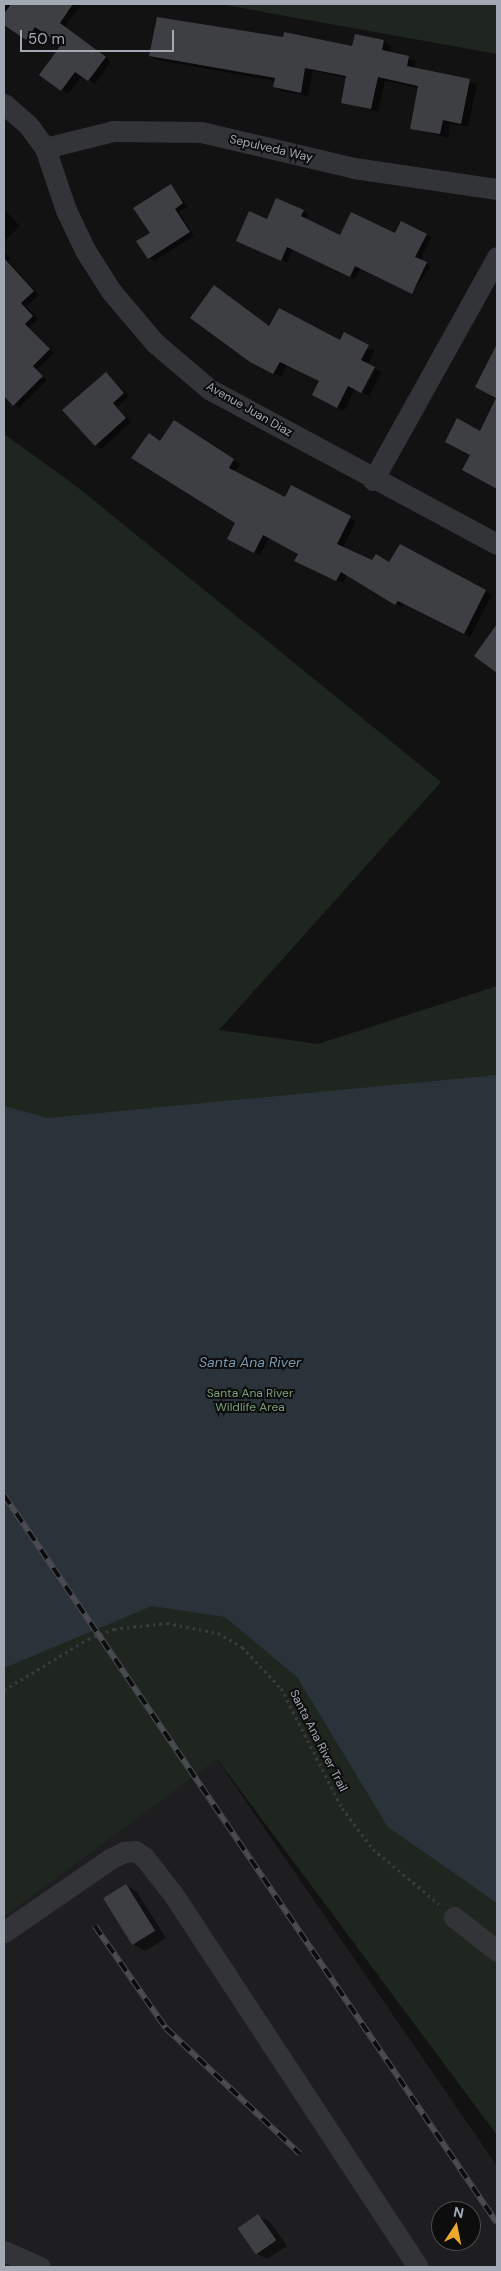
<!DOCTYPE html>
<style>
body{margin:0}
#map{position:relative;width:501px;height:2271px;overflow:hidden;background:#121213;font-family:"DM Sans",sans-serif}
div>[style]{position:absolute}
.built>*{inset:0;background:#1e1e20}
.green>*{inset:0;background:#1e261f}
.water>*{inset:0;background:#2a3339}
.shadow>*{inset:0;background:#0007;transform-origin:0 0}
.building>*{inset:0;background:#3e3f43;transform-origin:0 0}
.path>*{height:3px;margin-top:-1.5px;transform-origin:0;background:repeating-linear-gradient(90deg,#393b3f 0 2.5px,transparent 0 6.5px)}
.minor>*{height:21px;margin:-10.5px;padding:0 10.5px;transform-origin:10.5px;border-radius:10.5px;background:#333438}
.rail>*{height:5.5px;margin-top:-2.75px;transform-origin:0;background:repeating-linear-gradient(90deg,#0d0d0e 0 11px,#4a4c51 0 22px);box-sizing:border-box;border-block:1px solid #4a4c51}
span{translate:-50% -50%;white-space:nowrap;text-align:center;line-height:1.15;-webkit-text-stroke:4px #0d0d0e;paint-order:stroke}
.street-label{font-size:12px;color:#a3a9b4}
.park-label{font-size:12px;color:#7a9f7b}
.water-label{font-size:14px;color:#7a98af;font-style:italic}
.frame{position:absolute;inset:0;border:5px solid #a3a9b4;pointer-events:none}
.north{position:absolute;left:431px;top:2201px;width:50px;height:50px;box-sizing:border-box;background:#0d0d0e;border:1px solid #494b50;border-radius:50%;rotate:11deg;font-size:14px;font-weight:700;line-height:20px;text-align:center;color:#a3a9b4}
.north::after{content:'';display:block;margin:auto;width:18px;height:22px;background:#efa62d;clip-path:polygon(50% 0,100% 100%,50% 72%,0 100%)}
.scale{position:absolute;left:20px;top:30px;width:154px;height:22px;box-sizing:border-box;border:2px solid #a3a9b4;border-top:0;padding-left:6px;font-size:15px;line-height:18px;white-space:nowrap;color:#a3a9b4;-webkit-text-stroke:4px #0d0d0e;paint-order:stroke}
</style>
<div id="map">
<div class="built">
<div style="clip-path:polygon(evenodd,216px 1758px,497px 2166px,497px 2267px,4px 2267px,4px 1917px,216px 1758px,441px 2211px,471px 2211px,471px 2241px,441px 2241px,441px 2211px)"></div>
</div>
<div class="green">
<div style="clip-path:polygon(220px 4px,497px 4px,497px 54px)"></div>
<div style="clip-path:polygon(4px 434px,76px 486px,441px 782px,219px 1030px,318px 1044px,497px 986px,497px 2135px,217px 1759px,4px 1917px)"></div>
</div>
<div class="water">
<div style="clip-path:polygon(497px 1075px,497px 1903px,388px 1827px,297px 1677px,225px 1617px,152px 1606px,4px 1668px,4px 1106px,48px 1118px)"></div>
</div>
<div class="shadow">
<div style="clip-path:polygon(4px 4px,81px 4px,65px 27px,111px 61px,95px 84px,82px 76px,68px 94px,41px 75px,63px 45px,42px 30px,33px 43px,4px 24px,7px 11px)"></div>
<div style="clip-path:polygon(356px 35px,384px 41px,391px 46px,390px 53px,416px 61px,414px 69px,477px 84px,468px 127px,450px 124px,448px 138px,411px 128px,419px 88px,385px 81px,378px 112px,342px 102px,347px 78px,313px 71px,308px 96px,282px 91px,274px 87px,276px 81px,158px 60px,150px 56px,284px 38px,353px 47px)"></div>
<div style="clip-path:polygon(171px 185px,188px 207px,179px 212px,194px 236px,154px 261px,149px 258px,151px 233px)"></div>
<div style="clip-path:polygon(4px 209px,20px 226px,4px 241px)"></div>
<div style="clip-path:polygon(303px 211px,308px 214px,306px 220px,341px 237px,426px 235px,431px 238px,420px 261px,361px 268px,355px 279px,293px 249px,287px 263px,243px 244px,267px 220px)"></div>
<div style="clip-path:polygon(4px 251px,11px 259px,8px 261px,39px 295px,26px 306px,38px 319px,29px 327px,54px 353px,37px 369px,47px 380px,19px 408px,6px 397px,4px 399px,4px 356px,9px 351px,4px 345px)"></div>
<div style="left:427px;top:264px;width:5px;height:32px;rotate:37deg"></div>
<div style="clip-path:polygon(221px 291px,270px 327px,375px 350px,344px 411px,320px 398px,320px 381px,287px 364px,281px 377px,259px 366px)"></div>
<div style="left:375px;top:369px;width:7px;height:27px;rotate:27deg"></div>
<div style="clip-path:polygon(106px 373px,129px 396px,117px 407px,131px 422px,101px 449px,96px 445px)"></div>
<div style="clip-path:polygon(497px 400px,497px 488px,464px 470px)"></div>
<div style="clip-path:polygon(181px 426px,240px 464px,234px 473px,285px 499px,356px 521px,343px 548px,372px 562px,390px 563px,401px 545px,492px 595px,470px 637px,404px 603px,402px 607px,347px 574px,343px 583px,302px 564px,299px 553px,269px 538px,260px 555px,235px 542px,237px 523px,161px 442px)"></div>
<div style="clip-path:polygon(126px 1885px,137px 1892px,166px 1938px,145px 1951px,134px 1945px)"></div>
<div style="clip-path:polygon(258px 2216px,270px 2222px,287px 2246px,267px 2259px,256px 2253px)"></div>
</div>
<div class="building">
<div style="clip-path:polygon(11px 4px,73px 4px,60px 23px,106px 57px,88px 81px,75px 72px,61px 91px,39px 75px,61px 45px,35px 27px,26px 40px,4px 25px,4px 14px)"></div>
<div style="clip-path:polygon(157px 17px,283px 37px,284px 32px,352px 46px,355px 34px,384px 40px,382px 50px,409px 56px,407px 66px,470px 79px,461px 124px,443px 120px,440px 134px,410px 129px,418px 86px,378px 77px,371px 109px,341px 103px,346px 76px,305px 68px,301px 93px,273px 87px,275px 78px,149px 56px)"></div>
<div style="clip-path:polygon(171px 184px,183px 203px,175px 209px,190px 232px,148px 259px,136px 241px,150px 233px,133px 208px)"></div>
<div style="clip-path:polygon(276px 198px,304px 210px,301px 216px,340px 235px,351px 212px,395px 233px,401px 221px,427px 234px,415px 257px,427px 262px,412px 294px,355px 266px,350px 277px,287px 247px,281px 261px,236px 241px,249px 211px,267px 219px)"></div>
<div style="clip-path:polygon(4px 258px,34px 291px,21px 303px,33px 316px,25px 324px,50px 349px,33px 366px,43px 376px,13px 406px,4px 396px)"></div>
<div style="clip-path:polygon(214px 285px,269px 326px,279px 308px,340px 340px,344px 332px,369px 345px,361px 360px,375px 367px,361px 393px,348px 386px,337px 408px,312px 395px,319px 381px,280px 362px,273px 374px,250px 362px,190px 318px)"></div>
<div style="clip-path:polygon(497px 344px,497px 489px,462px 470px,470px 455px,445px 442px,457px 418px,480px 431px,496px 398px,475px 387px)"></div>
<div style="clip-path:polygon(106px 372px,124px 393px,113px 403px,126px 418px,95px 446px,62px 410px)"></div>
<div style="clip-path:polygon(174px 420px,234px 459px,229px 468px,285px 497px,291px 485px,351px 516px,337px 544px,372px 560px,376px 554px,389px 562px,400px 544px,486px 590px,464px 634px,398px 601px,395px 605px,341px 572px,336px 581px,294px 561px,298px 554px,263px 535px,254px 553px,227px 539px,235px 523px,131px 458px,149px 433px,160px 441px)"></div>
<div style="clip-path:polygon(497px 624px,497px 673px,474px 656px)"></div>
<div style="left:126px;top:1884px;width:55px;height:27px;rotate:58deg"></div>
<div style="left:258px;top:2214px;width:32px;height:25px;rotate:55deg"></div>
</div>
<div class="path">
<div style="left:4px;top:1690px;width:98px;rotate:-31.3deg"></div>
<div style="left:88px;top:1639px;width:28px;rotate:-21deg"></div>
<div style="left:114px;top:1629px;width:53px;rotate:-6.5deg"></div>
<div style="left:167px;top:1623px;width:52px;rotate:11.1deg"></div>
<div style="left:218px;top:1633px;width:28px;rotate:30deg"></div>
<div style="left:242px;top:1647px;width:57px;rotate:46.4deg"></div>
<div style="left:281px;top:1688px;width:135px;rotate:63.1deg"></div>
<div style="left:342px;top:1808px;width:51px;rotate:52.9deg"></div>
<div style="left:373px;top:1849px;width:86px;rotate:39.8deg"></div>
</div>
<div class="minor">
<div style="left:4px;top:104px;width:33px;rotate:41deg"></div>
<div style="left:29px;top:126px;width:27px;rotate:54deg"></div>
<div style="left:45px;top:148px;width:65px;rotate:71.3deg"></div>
<div style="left:66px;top:210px;width:44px;rotate:64.6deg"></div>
<div style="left:85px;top:250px;width:49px;rotate:57.6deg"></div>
<div style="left:111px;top:291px;width:68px;rotate:49.8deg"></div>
<div style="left:155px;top:343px;width:71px;rotate:40.4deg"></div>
<div style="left:209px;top:389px;width:327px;rotate:28.3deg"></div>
<div style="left:45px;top:148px;width:70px;rotate:-14deg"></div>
<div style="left:113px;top:131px;width:88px;rotate:0.7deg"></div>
<div style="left:201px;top:132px;width:157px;rotate:13.2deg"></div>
<div style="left:354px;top:168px;width:145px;rotate:8.4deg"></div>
<div style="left:373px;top:480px;width:255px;rotate:-60.9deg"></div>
<div style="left:454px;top:1917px;width:55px;rotate:38.3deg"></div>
<div style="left:4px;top:1932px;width:129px;rotate:-34.6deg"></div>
<div style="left:110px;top:1859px;width:16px;rotate:-27deg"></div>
<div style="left:124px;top:1852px;width:11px;rotate:-5deg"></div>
<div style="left:135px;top:1851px;width:11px;rotate:34deg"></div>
<div style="left:144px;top:1857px;width:47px;rotate:51.9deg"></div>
<div style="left:173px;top:1894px;width:446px;rotate:56.7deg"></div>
<div style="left:4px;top:2251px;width:39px;rotate:24deg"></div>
</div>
<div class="rail">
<div style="left:4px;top:1495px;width:879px;rotate:55.89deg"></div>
<div style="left:95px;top:1926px;width:124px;rotate:55.2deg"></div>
<div style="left:166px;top:2028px;width:184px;rotate:43.2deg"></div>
</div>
<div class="street-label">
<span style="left:271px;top:149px;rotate:13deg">Sepulveda Way</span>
<span style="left:249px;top:410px;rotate:30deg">Avenue Juan Diaz</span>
<span style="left:318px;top:1741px;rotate:63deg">Santa Ana River Trail</span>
</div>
<div class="park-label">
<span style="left:250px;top:1401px">Santa Ana River<br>Wildlife Area</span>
</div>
<div class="water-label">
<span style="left:250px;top:1362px">Santa Ana River</span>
</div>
<div class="frame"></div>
<div class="north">N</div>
<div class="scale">50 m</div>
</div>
